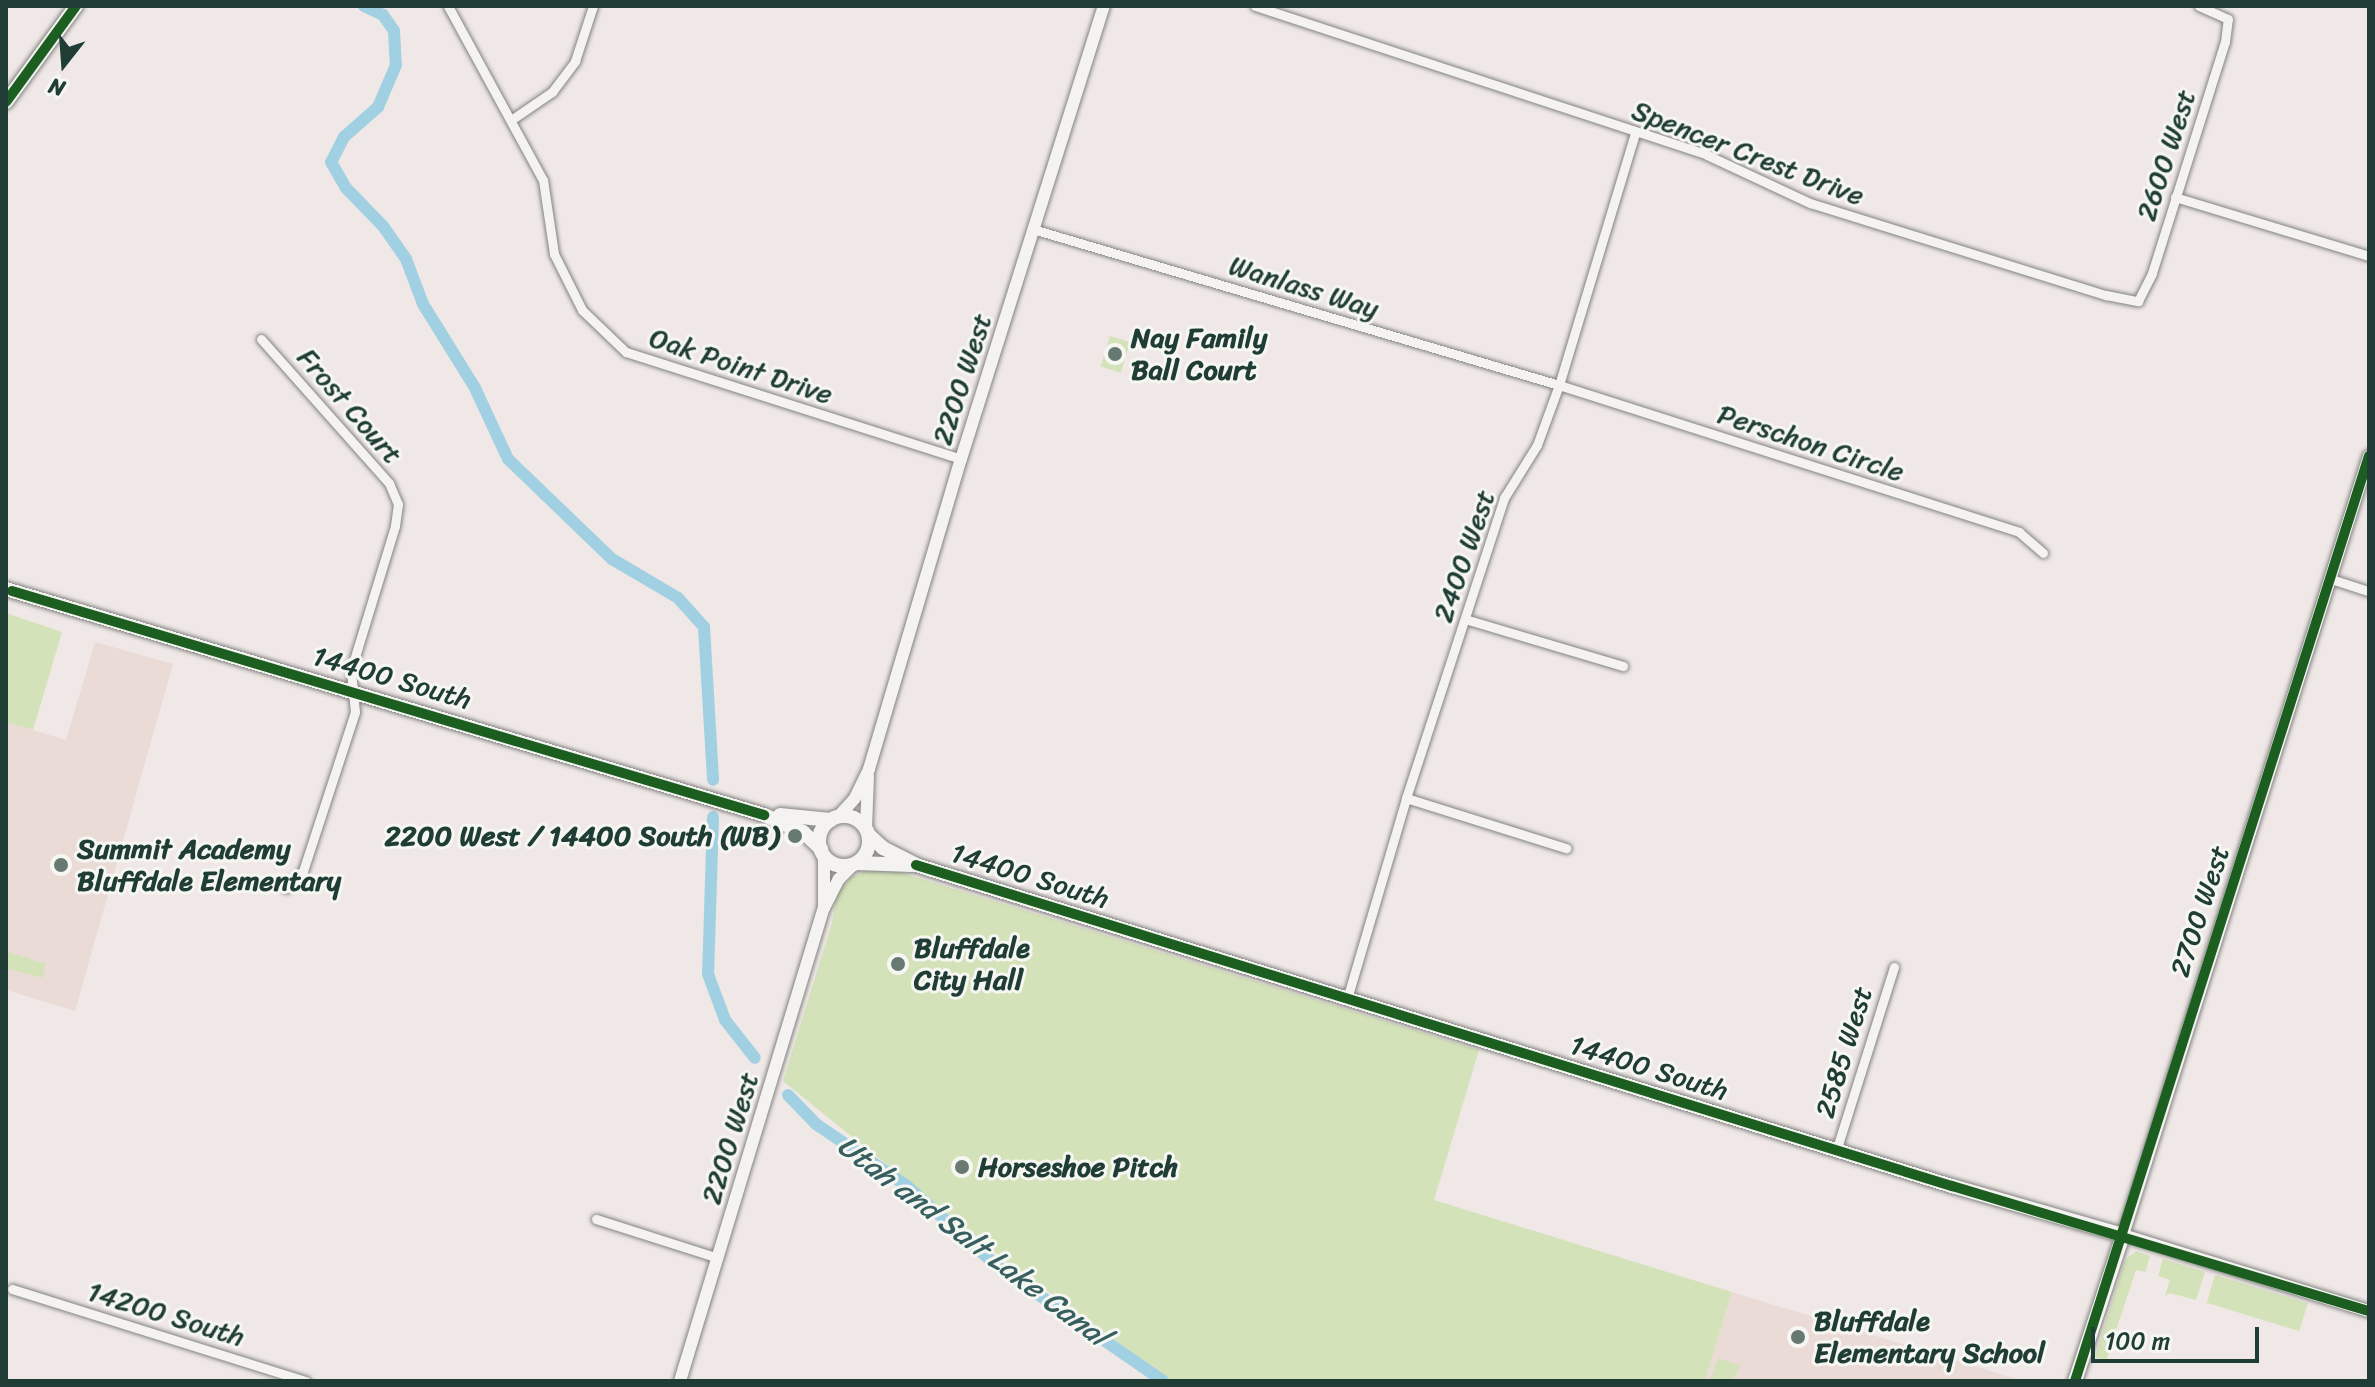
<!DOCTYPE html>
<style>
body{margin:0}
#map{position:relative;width:2375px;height:1387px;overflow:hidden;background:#efe8e6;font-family:Sriracha,sans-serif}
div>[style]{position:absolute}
.built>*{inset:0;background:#ebdbd6}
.green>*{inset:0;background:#d4e2b9;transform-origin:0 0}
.canal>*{height:12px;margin:-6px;padding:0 6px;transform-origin:6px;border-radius:6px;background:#a2d0e3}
.roads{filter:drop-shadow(0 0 2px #828482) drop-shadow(0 0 2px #828482)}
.minor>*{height:9px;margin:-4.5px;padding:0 4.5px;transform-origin:4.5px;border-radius:4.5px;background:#f4f3f1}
.tertiary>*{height:12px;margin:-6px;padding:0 6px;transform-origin:6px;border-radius:6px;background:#f4f3f1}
.secondary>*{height:14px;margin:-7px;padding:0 7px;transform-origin:7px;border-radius:7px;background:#f4f3f1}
.secondary>.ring{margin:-7px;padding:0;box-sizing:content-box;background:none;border:14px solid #f4f3f1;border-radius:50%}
.primary>*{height:14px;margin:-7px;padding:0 7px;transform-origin:7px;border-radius:7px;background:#f4f3f1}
.cycleway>*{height:10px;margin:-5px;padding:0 5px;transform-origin:5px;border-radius:5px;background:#1b5e20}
.dots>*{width:22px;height:22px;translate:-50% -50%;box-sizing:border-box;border:4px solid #f6f6f2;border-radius:50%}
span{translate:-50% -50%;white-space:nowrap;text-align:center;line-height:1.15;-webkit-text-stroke:6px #f6f6f2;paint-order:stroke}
.street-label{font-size:28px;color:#1f3d34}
.poi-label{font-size:28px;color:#1f3d34;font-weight:700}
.left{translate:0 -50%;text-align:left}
.right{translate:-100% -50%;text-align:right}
.water-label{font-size:30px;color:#385f60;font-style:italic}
.frame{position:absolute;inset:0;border:8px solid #1f3d34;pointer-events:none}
.north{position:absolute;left:24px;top:24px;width:80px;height:80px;-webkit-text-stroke:6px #f6f6f2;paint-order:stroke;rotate:197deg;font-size:22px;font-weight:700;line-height:32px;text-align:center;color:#1f3d34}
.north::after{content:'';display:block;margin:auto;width:28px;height:36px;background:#1f3d34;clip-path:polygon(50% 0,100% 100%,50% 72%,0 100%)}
.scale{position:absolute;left:2091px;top:1327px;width:168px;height:36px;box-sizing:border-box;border:4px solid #1f3d34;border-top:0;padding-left:10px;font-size:24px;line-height:28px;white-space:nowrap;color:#1f3d34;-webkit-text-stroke:6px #f6f6f2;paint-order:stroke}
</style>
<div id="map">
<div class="built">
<div style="clip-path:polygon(95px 642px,173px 664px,75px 1011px,6px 990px,6px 722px,66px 740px)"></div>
<div style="clip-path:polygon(1732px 1292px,2023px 1381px,1705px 1381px)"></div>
</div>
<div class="green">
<div style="left:1110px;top:336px;width:21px;height:32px;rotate:17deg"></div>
<div style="clip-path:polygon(6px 613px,62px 632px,33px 730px,6px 722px)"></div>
<div style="clip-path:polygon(865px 871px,896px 871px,1479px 1050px,1434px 1200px,1732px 1292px,1705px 1381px,1172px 1381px,1011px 1265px,783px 1081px,832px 923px,837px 893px,853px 876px)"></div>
<div style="clip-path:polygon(6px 951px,46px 964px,42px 978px,6px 968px)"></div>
<div style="clip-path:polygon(2136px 1251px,2150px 1256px,2145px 1272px,2136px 1270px,2106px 1361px,2095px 1357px,2125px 1260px)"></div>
<div style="clip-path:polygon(2163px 1259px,2205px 1272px,2196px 1300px,2170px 1293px,2165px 1296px,2170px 1280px,2158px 1276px)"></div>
<div style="left:2215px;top:1275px;width:97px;height:29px;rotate:17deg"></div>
<div style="clip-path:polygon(1718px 1358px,1740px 1365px,1736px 1376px,1728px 1381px,1710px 1381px)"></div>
</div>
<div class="canal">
<div style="left:364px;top:6px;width:21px;rotate:25deg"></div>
<div style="left:383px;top:15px;width:19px;rotate:55deg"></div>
<div style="left:394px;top:31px;width:34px;rotate:87deg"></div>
<div style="left:396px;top:65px;width:46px;rotate:113.2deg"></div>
<div style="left:378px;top:107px;width:45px;rotate:138.6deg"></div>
<div style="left:344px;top:137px;width:28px;rotate:117deg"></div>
<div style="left:331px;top:162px;width:30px;rotate:60deg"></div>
<div style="left:346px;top:188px;width:53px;rotate:45.8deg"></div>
<div style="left:383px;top:226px;width:40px;rotate:55.1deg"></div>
<div style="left:406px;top:259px;width:48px;rotate:69.3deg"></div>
<div style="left:423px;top:304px;width:99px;rotate:58.2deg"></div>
<div style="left:475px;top:388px;width:78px;rotate:65.1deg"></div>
<div style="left:508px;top:459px;width:144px;rotate:43.9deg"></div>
<div style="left:612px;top:559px;width:77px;rotate:30.6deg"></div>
<div style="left:678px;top:598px;width:39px;rotate:48deg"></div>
<div style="left:704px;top:627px;width:153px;rotate:86.6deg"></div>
<div style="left:713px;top:817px;width:157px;rotate:91.8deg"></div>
<div style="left:708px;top:974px;width:49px;rotate:69.7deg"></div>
<div style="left:725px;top:1020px;width:48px;rotate:51.7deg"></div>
<div style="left:788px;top:1095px;width:40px;rotate:46deg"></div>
<div style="left:816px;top:1124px;width:110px;rotate:34.3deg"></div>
<div style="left:907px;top:1186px;width:120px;rotate:41.6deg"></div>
<div style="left:997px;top:1266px;width:202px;rotate:34.7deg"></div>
</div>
<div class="roads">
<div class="minor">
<div style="left:448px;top:6px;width:198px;rotate:61.4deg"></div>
<div style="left:543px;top:180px;width:75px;rotate:81.5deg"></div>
<div style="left:554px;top:254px;width:63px;rotate:63.4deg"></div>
<div style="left:582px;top:310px;width:61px;rotate:43.7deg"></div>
<div style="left:626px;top:352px;width:352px;rotate:17.7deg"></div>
<div style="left:1255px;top:6px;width:476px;rotate:18.2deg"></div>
<div style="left:1707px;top:155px;width:114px;rotate:25deg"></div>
<div style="left:1810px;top:203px;width:310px;rotate:17.3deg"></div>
<div style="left:2106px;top:295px;width:33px;rotate:11deg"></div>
<div style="left:2138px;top:301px;width:31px;rotate:-63deg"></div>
<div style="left:2152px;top:273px;width:242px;rotate:-72.5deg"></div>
<div style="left:2225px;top:42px;width:23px;rotate:-83deg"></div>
<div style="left:2228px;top:19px;width:32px;rotate:-156deg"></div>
<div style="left:511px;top:120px;width:50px;rotate:-34.3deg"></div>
<div style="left:552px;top:92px;width:39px;rotate:-53deg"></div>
<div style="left:575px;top:61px;width:58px;rotate:-71.9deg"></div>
<div style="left:2175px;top:197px;width:203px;rotate:16.9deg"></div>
<div style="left:1036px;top:230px;width:545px;rotate:16.51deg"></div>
<div style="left:1559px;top:385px;width:483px;rotate:17.7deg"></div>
<div style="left:2019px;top:532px;width:32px;rotate:41deg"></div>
<div style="left:261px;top:339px;width:193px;rotate:48.4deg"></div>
<div style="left:389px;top:483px;width:23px;rotate:67deg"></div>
<div style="left:398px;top:504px;width:22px;rotate:98deg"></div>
<div style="left:395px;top:526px;width:151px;rotate:107deg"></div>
<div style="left:351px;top:670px;width:42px;rotate:84.6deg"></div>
<div style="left:355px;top:712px;width:167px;rotate:108.1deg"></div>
<div style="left:303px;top:871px;width:24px;rotate:135deg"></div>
<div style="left:2331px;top:579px;width:40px;rotate:18deg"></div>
<div style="left:1465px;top:619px;width:165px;rotate:16.6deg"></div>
<div style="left:1406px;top:798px;width:168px;rotate:17.4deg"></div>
<div style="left:1347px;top:999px;width:209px;rotate:-73.6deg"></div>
<div style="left:1406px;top:798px;width:316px;rotate:-71.9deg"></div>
<div style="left:1504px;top:498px;width:62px;rotate:-58.1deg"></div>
<div style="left:1537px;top:445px;width:64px;rotate:-69.9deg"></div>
<div style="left:1559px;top:385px;width:263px;rotate:-73.2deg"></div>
<div style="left:1836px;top:1151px;width:193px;rotate:-72.5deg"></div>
<div style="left:596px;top:1219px;width:128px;rotate:17.7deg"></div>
<div style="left:12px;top:1289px;width:308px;rotate:17.4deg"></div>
</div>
<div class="tertiary">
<div style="left:2369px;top:456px;width:817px;rotate:107.53deg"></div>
<div style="left:2123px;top:1235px;width:257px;rotate:17.2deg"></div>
<div style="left:838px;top:817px;width:25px;rotate:-48deg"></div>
<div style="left:855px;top:798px;width:32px;rotate:-64deg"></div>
<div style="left:869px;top:769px;width:323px;rotate:-73.5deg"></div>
<div style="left:961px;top:459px;width:475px;rotate:-72.5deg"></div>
<div style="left:866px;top:829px;width:53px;rotate:-87.8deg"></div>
<div style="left:824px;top:855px;width:53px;rotate:90deg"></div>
<div style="left:680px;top:1381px;width:494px;rotate:-73.1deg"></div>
<div style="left:824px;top:908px;width:33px;rotate:-63deg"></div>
<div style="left:839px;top:879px;width:20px;rotate:-45deg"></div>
</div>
<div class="secondary">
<div style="left:6px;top:589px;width:791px;rotate:16.6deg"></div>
<div style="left:764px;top:815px;width:43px;rotate:23.6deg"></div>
<div style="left:803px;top:832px;width:25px;rotate:43deg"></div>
<div style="left:780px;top:815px;width:51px;rotate:5.6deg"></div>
<div class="ring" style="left:819px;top:816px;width:36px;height:36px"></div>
<div style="left:869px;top:835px;width:19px;rotate:43deg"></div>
<div style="left:883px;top:848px;width:37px;rotate:27deg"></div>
<div style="left:916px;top:865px;width:1085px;rotate:17.22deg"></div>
<div style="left:1952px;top:1186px;width:178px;rotate:16deg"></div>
<div style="left:2123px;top:1235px;width:154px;rotate:108.2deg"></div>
<div style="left:857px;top:863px;width:55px;rotate:2.1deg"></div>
</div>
<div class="primary">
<div style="left:6px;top:102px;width:119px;rotate:-53.9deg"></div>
</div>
</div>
<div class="cycleway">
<div style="left:6px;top:102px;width:119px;rotate:-53.9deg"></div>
<div style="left:12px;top:591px;width:785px;rotate:16.59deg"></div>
<div style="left:916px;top:865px;width:1085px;rotate:17.22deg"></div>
<div style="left:1952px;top:1186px;width:435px;rotate:16.7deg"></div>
<div style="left:2075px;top:1381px;width:971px;rotate:-72.37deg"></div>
</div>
<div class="dots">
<div style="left:1115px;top:354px;background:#687972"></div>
<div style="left:795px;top:836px;background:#687972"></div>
<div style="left:61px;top:865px;background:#687972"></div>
<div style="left:898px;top:964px;background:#687972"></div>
<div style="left:962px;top:1167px;background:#687972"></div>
<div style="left:1798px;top:1337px;background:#687972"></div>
</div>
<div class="street-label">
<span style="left:1748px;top:153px;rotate:21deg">Spencer Crest Drive</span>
<span style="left:2166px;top:155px;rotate:-72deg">2600 West</span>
<span style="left:1304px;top:287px;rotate:17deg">Wanlass Way</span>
<span style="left:741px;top:366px;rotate:18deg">Oak Point Drive</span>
<span style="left:962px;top:379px;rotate:-72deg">2200 West</span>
<span style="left:350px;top:406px;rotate:49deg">Frost Court</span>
<span style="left:1811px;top:443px;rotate:18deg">Perschon Circle</span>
<span style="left:1464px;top:556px;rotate:-71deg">2400 West</span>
<span style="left:392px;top:678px;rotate:16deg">14400 South</span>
<span style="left:1030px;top:876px;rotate:17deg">14400 South</span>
<span style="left:2200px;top:911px;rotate:-72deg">2700 West</span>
<span style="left:1844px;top:1052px;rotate:-73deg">2585 West</span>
<span style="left:1649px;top:1068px;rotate:17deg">14400 South</span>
<span style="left:730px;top:1138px;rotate:-73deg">2200 West</span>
<span style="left:166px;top:1314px;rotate:17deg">14200 South</span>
</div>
<div class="poi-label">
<span class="left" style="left:1131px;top:354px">Nay Family<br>Ball Court</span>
<span class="right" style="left:779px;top:836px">2200 West / 14400 South (WB)</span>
<span class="left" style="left:77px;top:865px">Summit Academy<br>Bluffdale Elementary</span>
<span class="left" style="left:914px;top:964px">Bluffdale<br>City Hall</span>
<span class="left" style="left:978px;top:1167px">Horseshoe Pitch</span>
<span class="left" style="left:1814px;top:1337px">Bluffdale<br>Elementary School</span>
</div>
<div class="water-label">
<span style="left:973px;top:1241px;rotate:37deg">Utah and Salt Lake Canal</span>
</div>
<div class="frame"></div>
<div class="north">N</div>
<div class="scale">100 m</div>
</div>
